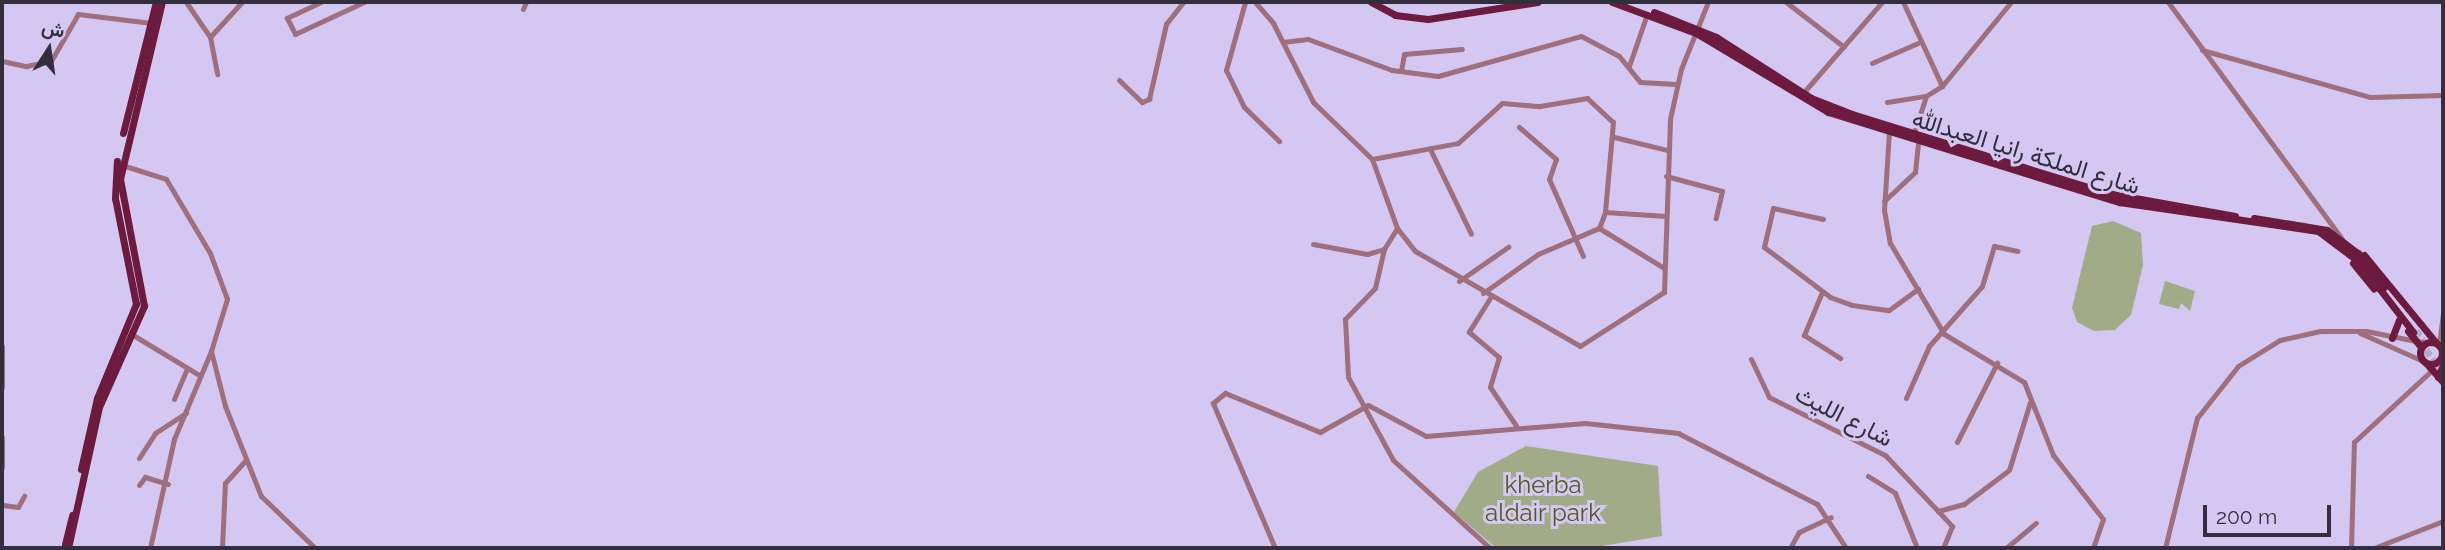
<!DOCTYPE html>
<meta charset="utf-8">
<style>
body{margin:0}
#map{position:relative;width:2445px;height:550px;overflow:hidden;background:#d4c7f1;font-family:Raleway,Vazirmatn,sans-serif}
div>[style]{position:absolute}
.green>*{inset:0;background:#a2ab88}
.major-tunnel>*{height:7px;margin-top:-3.5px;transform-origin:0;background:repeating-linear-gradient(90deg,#b4a8cd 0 7px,transparent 0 10.5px)}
.minor>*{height:5px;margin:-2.5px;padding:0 2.5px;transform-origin:2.5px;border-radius:2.5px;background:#9f6f7d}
.major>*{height:7px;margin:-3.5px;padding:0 3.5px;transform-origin:3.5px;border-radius:3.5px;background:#6c1a3d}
.major>.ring{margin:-3.5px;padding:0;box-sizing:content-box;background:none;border:7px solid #6c1a3d;border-radius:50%}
span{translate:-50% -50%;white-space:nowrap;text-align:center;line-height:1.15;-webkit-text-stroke:6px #d4c7f1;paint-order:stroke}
.street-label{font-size:24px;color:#332e3e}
.park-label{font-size:24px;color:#505c1c}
.frame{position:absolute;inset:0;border:4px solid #332e3e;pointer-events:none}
.north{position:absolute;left:14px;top:14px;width:70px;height:70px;-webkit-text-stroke:5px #d4c7f1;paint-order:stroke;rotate:12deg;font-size:19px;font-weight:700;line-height:28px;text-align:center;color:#332e3e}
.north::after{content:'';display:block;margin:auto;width:24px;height:32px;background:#332e3e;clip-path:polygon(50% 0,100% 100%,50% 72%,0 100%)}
.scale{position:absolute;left:2203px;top:505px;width:128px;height:32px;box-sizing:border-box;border:4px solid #332e3e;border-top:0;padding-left:9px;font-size:21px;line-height:24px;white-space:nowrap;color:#332e3e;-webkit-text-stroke:5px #d4c7f1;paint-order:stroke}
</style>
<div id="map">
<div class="green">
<div style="clip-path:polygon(2113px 221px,2141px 233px,2143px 265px,2131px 315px,2115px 330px,2094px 331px,2077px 322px,2072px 308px,2092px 226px)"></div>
<div style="clip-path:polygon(2165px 281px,2195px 291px,2190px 311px,2181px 303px,2179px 309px,2159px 304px)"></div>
<div style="clip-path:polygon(1526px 446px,1658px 466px,1662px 536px,1590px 548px,1496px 548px,1454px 512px,1478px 472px)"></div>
</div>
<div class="major-tunnel">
<div style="left:2416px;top:330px;width:14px;rotate:56deg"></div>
<div style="left:2420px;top:341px;width:38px;rotate:55deg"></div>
</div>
<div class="minor">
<div style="left:186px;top:2px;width:42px;rotate:55.6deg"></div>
<div style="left:210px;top:37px;width:47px;rotate:-47.6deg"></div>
<div style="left:321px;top:2px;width:38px;rotate:155deg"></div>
<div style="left:287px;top:18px;width:18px;rotate:63deg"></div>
<div style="left:295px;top:34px;width:76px;rotate:-24.9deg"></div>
<div style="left:1245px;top:2px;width:71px;rotate:105.6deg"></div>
<div style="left:1226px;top:70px;width:41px;rotate:64.1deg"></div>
<div style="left:1244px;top:107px;width:49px;rotate:44.2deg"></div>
<div style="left:1255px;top:2px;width:28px;rotate:49deg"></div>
<div style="left:1273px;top:23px;width:89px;rotate:63.1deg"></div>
<div style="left:1313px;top:102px;width:82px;rotate:44deg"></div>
<div style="left:1372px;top:159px;width:73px;rotate:70.1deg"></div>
<div style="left:1397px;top:228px;width:29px;rotate:52deg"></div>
<div style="left:1415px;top:251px;width:190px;rotate:29.9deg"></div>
<div style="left:1580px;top:346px;width:100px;rotate:-32.7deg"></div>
<div style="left:1664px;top:292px;width:173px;rotate:-88deg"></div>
<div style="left:1670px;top:119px;width:51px;rotate:-77.6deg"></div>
<div style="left:1681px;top:69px;width:72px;rotate:-68.1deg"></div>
<div style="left:1786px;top:2px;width:73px;rotate:37.8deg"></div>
<div style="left:1903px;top:2px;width:93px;rotate:65.1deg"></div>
<div style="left:2168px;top:2px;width:294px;rotate:53.7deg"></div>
<div style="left:523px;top:9px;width:8px;rotate:-67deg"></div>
<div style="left:210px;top:37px;width:38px;rotate:79deg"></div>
<div style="left:1283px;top:42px;width:25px;rotate:-7deg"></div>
<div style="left:1308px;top:39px;width:90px;rotate:20.3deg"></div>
<div style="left:1392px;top:70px;width:46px;rotate:7.4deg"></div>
<div style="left:1438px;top:76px;width:148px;rotate:-15.6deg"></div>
<div style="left:1581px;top:36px;width:43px;rotate:27.8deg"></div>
<div style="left:1619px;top:56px;width:33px;rotate:51deg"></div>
<div style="left:1640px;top:82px;width:36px;rotate:3deg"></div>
<div style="left:2202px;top:50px;width:174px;rotate:15.6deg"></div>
<div style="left:2370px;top:97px;width:73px;rotate:-1.6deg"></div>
<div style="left:2px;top:61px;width:25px;rotate:12deg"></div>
<div style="left:26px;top:66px;width:25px;rotate:-11deg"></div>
<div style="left:51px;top:61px;width:54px;rotate:-60.1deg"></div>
<div style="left:78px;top:14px;width:74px;rotate:7deg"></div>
<div style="left:1872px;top:63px;width:50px;rotate:-23.5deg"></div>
<div style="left:1629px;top:66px;width:55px;rotate:-70.9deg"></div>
<div style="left:1401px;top:71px;width:17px;rotate:-80deg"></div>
<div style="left:1404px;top:54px;width:58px;rotate:-4.9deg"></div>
<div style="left:1119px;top:80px;width:32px;rotate:44deg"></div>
<div style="left:1142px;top:102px;width:8px;rotate:-23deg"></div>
<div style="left:1149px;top:99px;width:77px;rotate:-77.2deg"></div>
<div style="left:1166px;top:24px;width:28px;rotate:-52deg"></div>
<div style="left:1803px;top:93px;width:121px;rotate:-49deg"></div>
<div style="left:1887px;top:102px;width:39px;rotate:-9deg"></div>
<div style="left:1519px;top:127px;width:49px;rotate:40.9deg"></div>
<div style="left:1556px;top:159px;width:21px;rotate:109deg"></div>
<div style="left:1549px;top:179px;width:84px;rotate:66.2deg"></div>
<div style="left:1889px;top:131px;width:79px;rotate:93.6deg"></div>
<div style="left:1884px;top:210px;width:34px;rotate:80deg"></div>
<div style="left:1890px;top:243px;width:106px;rotate:59.3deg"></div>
<div style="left:1944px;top:334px;width:93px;rotate:31deg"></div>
<div style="left:2024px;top:382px;width:79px;rotate:68.3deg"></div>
<div style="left:2053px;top:455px;width:81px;rotate:52deg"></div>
<div style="left:2103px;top:519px;width:31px;rotate:109deg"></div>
<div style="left:1914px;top:133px;width:39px;rotate:-72deg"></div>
<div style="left:1926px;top:96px;width:19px;rotate:-32deg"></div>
<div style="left:1942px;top:86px;width:109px;rotate:-50.6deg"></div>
<div style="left:1614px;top:137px;width:55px;rotate:13.8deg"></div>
<div style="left:1430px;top:149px;width:94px;rotate:64.2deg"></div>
<div style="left:1372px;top:159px;width:87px;rotate:-10.5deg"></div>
<div style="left:1458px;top:143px;width:59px;rotate:-42.3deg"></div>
<div style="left:1502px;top:103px;width:38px;rotate:5deg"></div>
<div style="left:1540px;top:106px;width:48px;rotate:-9.7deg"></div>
<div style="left:1587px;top:98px;width:35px;rotate:43deg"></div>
<div style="left:1613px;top:122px;width:90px;rotate:95.1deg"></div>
<div style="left:122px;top:165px;width:46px;rotate:17.7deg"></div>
<div style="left:166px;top:179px;width:86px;rotate:59.3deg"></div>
<div style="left:210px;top:253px;width:49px;rotate:69.7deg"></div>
<div style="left:227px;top:299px;width:54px;rotate:107.1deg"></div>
<div style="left:211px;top:351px;width:57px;rotate:75.7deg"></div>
<div style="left:225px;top:406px;width:97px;rotate:68.2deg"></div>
<div style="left:261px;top:496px;width:75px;rotate:43.9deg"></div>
<div style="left:1666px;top:176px;width:58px;rotate:15deg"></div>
<div style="left:1722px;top:191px;width:28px;rotate:103deg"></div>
<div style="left:1884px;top:201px;width:42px;rotate:-43.1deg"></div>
<div style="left:1915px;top:172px;width:28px;rotate:-84deg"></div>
<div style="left:1823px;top:219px;width:51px;rotate:-167.6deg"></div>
<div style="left:1773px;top:208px;width:40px;rotate:103deg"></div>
<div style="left:1764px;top:247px;width:83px;rotate:37.1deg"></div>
<div style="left:1830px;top:297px;width:23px;rotate:20deg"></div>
<div style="left:1852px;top:305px;width:37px;rotate:8deg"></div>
<div style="left:1889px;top:310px;width:36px;rotate:-36deg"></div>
<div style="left:1599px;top:228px;width:76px;rotate:31.6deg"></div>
<div style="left:1313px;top:244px;width:55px;rotate:10.5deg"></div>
<div style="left:1367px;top:254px;width:18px;rotate:-16deg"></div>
<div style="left:1384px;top:249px;width:25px;rotate:-58deg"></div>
<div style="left:1384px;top:249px;width:40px;rotate:103deg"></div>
<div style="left:1375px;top:288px;width:43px;rotate:134.1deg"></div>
<div style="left:1345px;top:319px;width:58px;rotate:87deg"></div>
<div style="left:1348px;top:377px;width:94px;rotate:61.5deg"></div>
<div style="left:1393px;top:460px;width:131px;rotate:42.2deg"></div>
<div style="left:1459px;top:281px;width:60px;rotate:-34.8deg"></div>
<div style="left:1822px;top:292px;width:47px;rotate:112.7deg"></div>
<div style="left:1804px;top:335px;width:43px;rotate:32.6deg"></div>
<div style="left:1483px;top:293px;width:67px;rotate:-35.3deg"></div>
<div style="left:1538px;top:254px;width:66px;rotate:-23.1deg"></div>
<div style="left:1599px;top:228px;width:17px;rotate:-69deg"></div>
<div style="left:1605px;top:212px;width:61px;rotate:3.8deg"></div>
<div style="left:1490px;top:298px;width:40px;rotate:122deg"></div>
<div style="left:1469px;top:332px;width:39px;rotate:40deg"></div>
<div style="left:1499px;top:357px;width:31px;rotate:107deg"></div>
<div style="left:1490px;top:387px;width:48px;rotate:56deg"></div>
<div style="left:2360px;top:333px;width:69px;rotate:24deg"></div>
<div style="left:133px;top:335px;width:77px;rotate:31.2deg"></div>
<div style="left:2439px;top:345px;width:31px;rotate:-83deg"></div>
<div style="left:2px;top:346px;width:41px;rotate:90deg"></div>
<div style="left:1751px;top:359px;width:42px;rotate:64.7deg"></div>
<div style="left:1769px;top:397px;width:130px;rotate:26.6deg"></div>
<div style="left:1885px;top:455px;width:77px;rotate:46.6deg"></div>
<div style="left:1938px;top:511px;width:27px;rotate:-15deg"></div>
<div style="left:1964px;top:504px;width:56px;rotate:-37.1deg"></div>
<div style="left:2009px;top:470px;width:71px;rotate:-72.8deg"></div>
<div style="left:1906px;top:398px;width:57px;rotate:-66.1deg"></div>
<div style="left:1929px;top:346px;width:80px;rotate:-48.5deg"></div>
<div style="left:1982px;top:286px;width:42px;rotate:-73.3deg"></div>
<div style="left:1994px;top:246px;width:24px;rotate:12deg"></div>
<div style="left:174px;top:399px;width:33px;rotate:-67deg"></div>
<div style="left:2px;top:437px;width:30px;rotate:90deg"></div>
<div style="left:1957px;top:442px;width:89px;rotate:-63.1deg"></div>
<div style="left:139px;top:458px;width:30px;rotate:-57deg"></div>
<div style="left:155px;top:433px;width:37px;rotate:-33deg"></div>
<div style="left:1868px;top:476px;width:32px;rotate:32deg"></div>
<div style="left:1895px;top:493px;width:59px;rotate:68.2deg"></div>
<div style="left:139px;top:485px;width:10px;rotate:-53deg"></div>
<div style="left:145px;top:477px;width:24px;rotate:17deg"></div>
<div style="left:2px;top:505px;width:16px;rotate:7deg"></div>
<div style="left:18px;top:507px;width:13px;rotate:-61deg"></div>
<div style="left:1938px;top:511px;width:21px;rotate:47deg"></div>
<div style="left:1952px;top:526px;width:24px;rotate:112deg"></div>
<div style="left:114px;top:548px;width:31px"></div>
<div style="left:150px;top:548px;width:112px;rotate:-77.6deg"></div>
<div style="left:174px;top:439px;width:95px;rotate:-67.2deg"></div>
<div style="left:222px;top:548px;width:65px;rotate:-87.4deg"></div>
<div style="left:225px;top:483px;width:30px;rotate:-48deg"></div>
<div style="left:1275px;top:548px;width:158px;rotate:-113.2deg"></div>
<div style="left:1213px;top:403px;width:16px;rotate:-40deg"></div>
<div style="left:1225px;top:393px;width:103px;rotate:22.3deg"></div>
<div style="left:1320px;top:432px;width:55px;rotate:-29.4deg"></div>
<div style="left:1368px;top:405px;width:66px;rotate:28.1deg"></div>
<div style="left:1426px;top:436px;width:160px;rotate:-4.7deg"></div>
<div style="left:1585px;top:423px;width:94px;rotate:6.1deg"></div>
<div style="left:1678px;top:433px;width:156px;rotate:27.1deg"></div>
<div style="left:1817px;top:504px;width:53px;rotate:56.6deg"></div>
<div style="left:1790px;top:548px;width:18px;rotate:-61deg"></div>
<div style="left:1799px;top:532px;width:35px;rotate:-25deg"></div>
<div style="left:2006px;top:548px;width:39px;rotate:-40deg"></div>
<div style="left:2165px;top:548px;width:134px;rotate:-76.2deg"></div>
<div style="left:2197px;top:418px;width:66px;rotate:-51.7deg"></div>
<div style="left:2238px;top:366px;width:49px;rotate:-31.8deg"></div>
<div style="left:2280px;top:340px;width:41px;rotate:-12.7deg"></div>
<div style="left:2320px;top:331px;width:46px"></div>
<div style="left:2366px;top:331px;width:61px;rotate:11.3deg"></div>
<div style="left:2351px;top:548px;width:106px;rotate:-88.4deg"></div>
<div style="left:2354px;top:442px;width:105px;rotate:-42.7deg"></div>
<div style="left:2374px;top:548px;width:74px;rotate:-21.4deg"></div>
</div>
<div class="major">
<div style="left:1371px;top:2px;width:27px;rotate:28deg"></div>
<div style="left:1395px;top:15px;width:33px;rotate:7deg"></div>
<div style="left:1428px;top:19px;width:111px;rotate:-8.8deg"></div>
<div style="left:1612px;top:2px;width:90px;rotate:20.3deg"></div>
<div style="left:1696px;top:33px;width:154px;rotate:30.9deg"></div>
<div style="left:1828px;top:112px;width:305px;rotate:17.2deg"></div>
<div style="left:2119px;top:202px;width:201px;rotate:8.3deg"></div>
<div style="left:2318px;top:231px;width:50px;rotate:36.9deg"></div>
<div style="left:2358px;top:261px;width:90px;rotate:52.2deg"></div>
<div style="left:1654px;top:12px;width:67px;rotate:22deg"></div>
<div style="left:1716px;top:37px;width:113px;rotate:32.7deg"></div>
<div style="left:1811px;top:98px;width:44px;rotate:21.3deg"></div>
<div style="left:1852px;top:114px;width:267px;rotate:17.2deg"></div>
<div style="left:2107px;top:193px;width:130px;rotate:10.2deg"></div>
<div style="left:123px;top:133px;width:135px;rotate:-75.9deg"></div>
<div style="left:2254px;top:218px;width:74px;rotate:9.3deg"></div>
<div style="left:2327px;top:230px;width:39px;rotate:37deg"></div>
<div style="left:2358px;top:253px;width:43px;rotate:52.6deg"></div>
<div style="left:2364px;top:255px;width:115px;rotate:50.6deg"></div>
<div style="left:2353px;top:263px;width:33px;rotate:51deg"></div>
<div style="left:2408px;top:331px;width:21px;rotate:51deg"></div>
<div style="left:2392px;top:338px;width:19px;rotate:-69deg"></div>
<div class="ring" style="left:2420px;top:342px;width:15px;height:15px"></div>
<div style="left:2426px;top:363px;width:25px;rotate:48deg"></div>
<div style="left:2438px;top:377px;width:13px;rotate:-67deg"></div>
<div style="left:81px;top:469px;width:73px;rotate:-77.3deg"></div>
<div style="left:97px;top:398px;width:102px;rotate:-67.5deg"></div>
<div style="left:136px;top:304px;width:108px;rotate:-101.2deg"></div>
<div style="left:115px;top:198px;width:37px;rotate:-87deg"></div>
<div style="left:65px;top:544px;width:30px;rotate:-76deg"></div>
<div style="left:68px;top:548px;width:144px;rotate:-77.6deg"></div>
<div style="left:99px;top:407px;width:111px;rotate:-66deg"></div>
<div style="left:144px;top:306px;width:129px;rotate:-100.7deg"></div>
<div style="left:120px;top:179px;width:182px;rotate:-76.7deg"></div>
</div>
<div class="street-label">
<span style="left:2026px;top:152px;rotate:17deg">شارع الملكة رانيا العبدالله</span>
<span style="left:1844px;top:416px;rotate:27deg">شارع الليث</span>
</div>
<div class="park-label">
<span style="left:1543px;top:499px">kherba<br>aldair park</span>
</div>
<div class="frame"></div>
<div class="north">ش</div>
<div class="scale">200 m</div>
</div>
